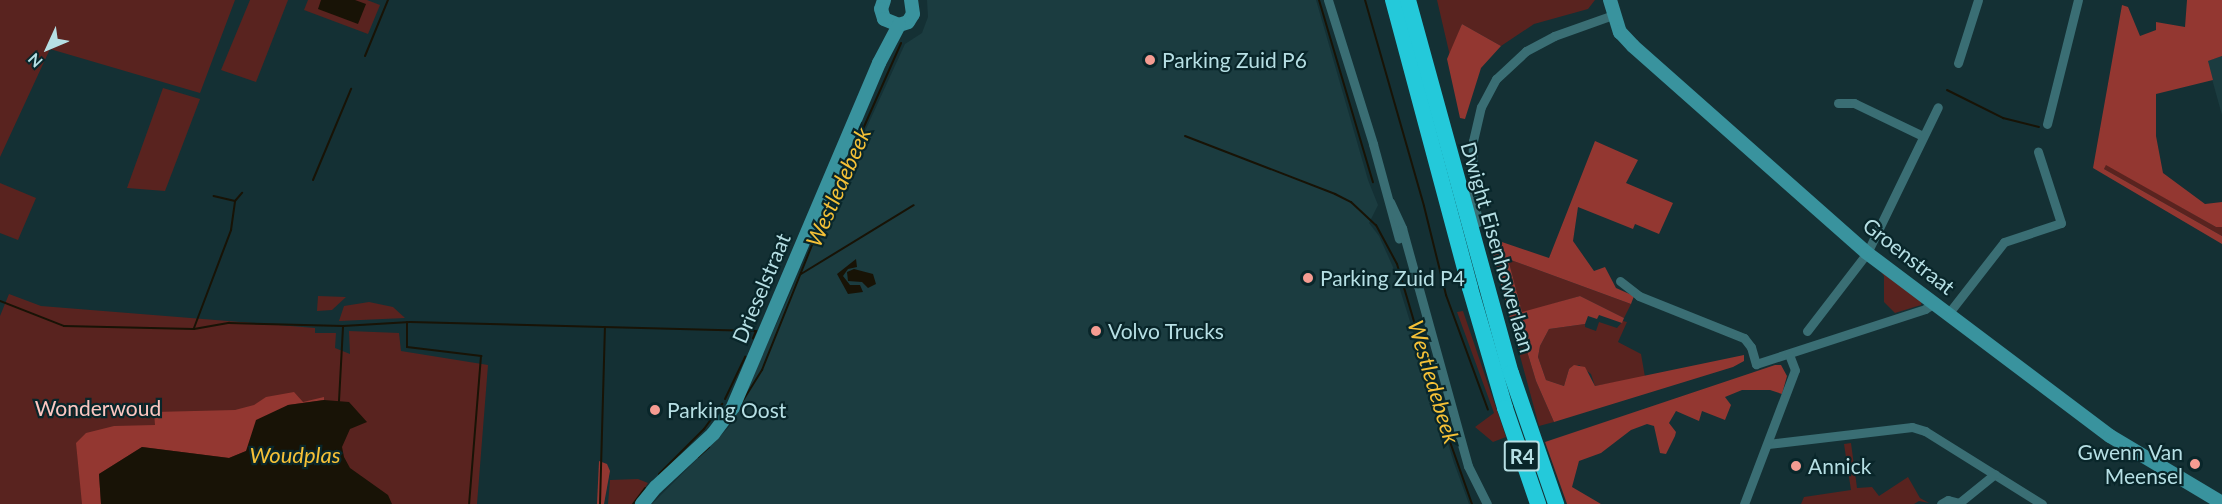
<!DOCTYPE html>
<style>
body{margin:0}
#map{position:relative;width:2222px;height:504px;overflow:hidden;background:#143034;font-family:Lato,sans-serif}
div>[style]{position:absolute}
.built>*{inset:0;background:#1b3c40}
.green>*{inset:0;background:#59231f}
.forest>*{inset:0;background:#933731}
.water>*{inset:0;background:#181306}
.stream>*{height:2px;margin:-1px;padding:0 1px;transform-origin:1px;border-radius:1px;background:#181306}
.street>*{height:9px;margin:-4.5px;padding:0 4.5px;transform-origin:4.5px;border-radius:4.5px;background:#3a6e74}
.secondary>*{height:14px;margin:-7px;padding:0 7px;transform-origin:7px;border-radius:7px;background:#39939e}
.highway>*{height:16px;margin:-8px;padding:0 8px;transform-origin:8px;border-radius:8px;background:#24c9da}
.dots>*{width:16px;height:16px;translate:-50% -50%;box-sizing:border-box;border:3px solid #09262a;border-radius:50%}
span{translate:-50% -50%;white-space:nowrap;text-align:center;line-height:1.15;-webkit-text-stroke:4.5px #09262a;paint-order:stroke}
.shield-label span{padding:2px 4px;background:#09262a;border:2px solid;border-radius:4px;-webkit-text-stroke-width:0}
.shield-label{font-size:20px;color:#b6dfe4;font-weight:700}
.poi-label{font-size:21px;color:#b6dfe4}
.left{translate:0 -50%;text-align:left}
.right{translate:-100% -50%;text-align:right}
.street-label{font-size:21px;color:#b6dfe4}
.park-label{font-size:21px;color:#fdc7c1}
.water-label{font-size:22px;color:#f5c137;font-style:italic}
.north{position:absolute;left:18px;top:18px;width:60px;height:60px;-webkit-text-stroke:4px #09262a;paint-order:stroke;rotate:226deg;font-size:16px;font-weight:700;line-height:24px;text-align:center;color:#b6dfe4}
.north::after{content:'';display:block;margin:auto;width:21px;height:27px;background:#b6dfe4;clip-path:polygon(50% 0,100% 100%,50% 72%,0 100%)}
</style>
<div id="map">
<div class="built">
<div style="clip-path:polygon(927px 0,1316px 0,1368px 180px,1378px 205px,1369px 223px,1379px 236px,1393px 267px,1454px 463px,1469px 504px,652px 504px,729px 427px,905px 44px,922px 33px,928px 17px)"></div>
<div style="clip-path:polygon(2222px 56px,2222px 115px,2207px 61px)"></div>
</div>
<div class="green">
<div style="clip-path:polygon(0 0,235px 0,200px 93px,50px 49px,0 157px)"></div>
<div style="clip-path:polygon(250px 0,288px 0,256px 82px,221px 70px)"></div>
<div style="clip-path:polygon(308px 0,367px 0,380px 5px,368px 34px,304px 10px)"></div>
<div style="clip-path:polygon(1437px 0,1595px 0,1588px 9px,1534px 24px,1501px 46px,1462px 24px,1450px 56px)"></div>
<div style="clip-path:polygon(163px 88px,200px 99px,165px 191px,127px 188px)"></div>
<div style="clip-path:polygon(2106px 164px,2216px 227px,2222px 227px,2222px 236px,2104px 169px)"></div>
<div style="clip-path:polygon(0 183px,36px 198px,18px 240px,0 233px)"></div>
<div style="clip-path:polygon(1508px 259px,1631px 304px,1624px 318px,1580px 296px,1522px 313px)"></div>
<div style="clip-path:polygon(1878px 268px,1922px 301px,1921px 305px,1895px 313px,1884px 302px,1884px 276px)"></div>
<div style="clip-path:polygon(9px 294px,41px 306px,315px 328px,315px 333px,336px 333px,335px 348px,350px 354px,349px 331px,399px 333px,401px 351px,488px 365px,477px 504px,0 504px,0 316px)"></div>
<div style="clip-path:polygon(318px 296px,346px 297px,332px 310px,317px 311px)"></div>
<div style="clip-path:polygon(369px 302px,393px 307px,405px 318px,339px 321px,344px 306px)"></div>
<div style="clip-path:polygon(1463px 311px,1506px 437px,1493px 442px,1475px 427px,1494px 413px,1457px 312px)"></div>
<div style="clip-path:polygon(1623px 321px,1627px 322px,1618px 342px,1641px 354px,1645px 377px,1595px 386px,1591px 374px,1579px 365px,1569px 369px,1564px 386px,1546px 380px,1538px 357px,1540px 346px,1549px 329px,1585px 324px,1585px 327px,1596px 331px,1599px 322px,1617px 328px)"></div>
<div style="clip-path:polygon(1520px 328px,1536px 381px,1554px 422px,1539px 426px,1513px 330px)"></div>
<div style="clip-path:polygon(1851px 443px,1857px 488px,1872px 487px,1879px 496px,1908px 477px,1920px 498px,1929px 503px,1919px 501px,1914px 504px,1801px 504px,1804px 497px,1851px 490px,1844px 444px)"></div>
<div style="clip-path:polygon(638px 479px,648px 483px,634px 504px,608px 504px,610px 480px)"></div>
</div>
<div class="forest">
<div style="clip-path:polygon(2187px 0,2222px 0,2222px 56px,2208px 61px,2213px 80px,2156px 94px,2156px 136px,2163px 173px,2205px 204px,2222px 202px,2222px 227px,2216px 227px,2106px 165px,2104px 169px,2222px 236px,2222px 244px,2093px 168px,2122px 5px,2128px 7px,2140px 36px,2156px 30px,2156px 22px,2185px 27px)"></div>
<div style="clip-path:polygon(1462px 24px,1501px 46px,1481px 68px,1465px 119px,1460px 118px,1447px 59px)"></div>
<div style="clip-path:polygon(1595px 141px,1638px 160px,1626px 183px,1673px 203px,1659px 234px,1635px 224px,1633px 229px,1578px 207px,1573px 241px,1594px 271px,1605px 267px,1616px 288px,1634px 296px,1631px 304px,1508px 259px,1522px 312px,1580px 296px,1624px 318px,1622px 323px,1599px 315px,1597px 319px,1588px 316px,1585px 324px,1549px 329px,1540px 346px,1538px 357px,1546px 380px,1564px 386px,1569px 369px,1574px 365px,1585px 367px,1595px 386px,1744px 355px,1744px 361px,1733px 367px,1554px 422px,1536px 381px,1520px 328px,1513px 330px,1490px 242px,1499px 241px,1549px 258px)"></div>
<div style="clip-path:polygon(1775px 365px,1781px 365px,1787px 376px,1782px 394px,1770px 390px,1742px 390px,1725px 397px,1731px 405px,1725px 420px,1702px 411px,1699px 421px,1676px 411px,1669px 423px,1676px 432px,1675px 436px,1666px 454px,1660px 453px,1654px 426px,1647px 424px,1631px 430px,1601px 453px,1579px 461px,1572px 487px,1601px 504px,1567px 504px,1545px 442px)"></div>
<div style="clip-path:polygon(294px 392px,303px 402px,324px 397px,324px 400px,288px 405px,246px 451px,229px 458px,142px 447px,99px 474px,101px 504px,82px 504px,76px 443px,86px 433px,114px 426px,155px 425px,154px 412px,235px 410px,254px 405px,266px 397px)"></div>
<div style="clip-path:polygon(599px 461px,607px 464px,610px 471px,604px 504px,597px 504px)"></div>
</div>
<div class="water">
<div style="clip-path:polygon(321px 0,355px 0,366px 4px,358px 24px,318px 9px)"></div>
<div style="clip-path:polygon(856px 259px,857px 267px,848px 269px,843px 276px,850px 285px,860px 285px,863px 292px,848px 294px,837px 274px)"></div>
<div style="clip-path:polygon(854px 269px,873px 274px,876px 284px,868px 288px,862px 282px,848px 281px,847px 272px)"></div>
<div style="clip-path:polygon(324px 400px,349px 402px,367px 422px,350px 429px,342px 447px,344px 457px,350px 468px,388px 495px,392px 504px,101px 504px,99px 474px,142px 447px,229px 458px,246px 451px,256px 420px,288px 405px)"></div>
</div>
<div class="stream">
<div style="left:1319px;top:0;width:190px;rotate:73.5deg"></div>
<div style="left:1365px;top:0;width:214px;rotate:74deg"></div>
<div style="left:1424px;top:206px;width:92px;rotate:76.1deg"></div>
<div style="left:1446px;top:295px;width:122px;rotate:69.9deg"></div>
<div style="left:365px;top:56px;width:61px;rotate:-67.7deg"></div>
<div style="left:1947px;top:90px;width:63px;rotate:26.6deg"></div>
<div style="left:2003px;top:118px;width:37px;rotate:14deg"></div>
<div style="left:1185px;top:136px;width:161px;rotate:21.1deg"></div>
<div style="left:1335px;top:194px;width:18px;rotate:27deg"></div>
<div style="left:1351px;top:202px;width:34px;rotate:43deg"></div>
<div style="left:1376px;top:225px;width:44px;rotate:61.7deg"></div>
<div style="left:1397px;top:264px;width:179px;rotate:73.5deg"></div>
<div style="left:1448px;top:436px;width:72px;rotate:70.6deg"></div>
<div style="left:313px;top:180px;width:99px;rotate:-67.3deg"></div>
<div style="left:235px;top:201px;width:11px;rotate:-49deg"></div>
<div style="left:801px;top:274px;width:132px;rotate:-31.4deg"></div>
<div style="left:0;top:301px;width:69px;rotate:21.3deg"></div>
<div style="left:64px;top:326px;width:130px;rotate:1.3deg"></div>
<div style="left:194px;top:329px;width:36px;rotate:-10deg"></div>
<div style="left:229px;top:323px;width:114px;rotate:1.5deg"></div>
<div style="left:343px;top:326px;width:67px;rotate:-3.4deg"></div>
<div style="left:410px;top:322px;width:346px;rotate:1.5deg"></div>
<div style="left:756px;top:331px;width:8px;rotate:113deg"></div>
<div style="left:407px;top:322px;width:25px;rotate:90deg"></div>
<div style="left:407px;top:347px;width:75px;rotate:6.9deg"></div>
<div style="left:481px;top:356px;width:148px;rotate:94.6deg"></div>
<div style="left:194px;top:328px;width:105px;rotate:-69.3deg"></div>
<div style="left:231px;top:230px;width:29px;rotate:-82deg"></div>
<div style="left:235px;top:201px;width:22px;rotate:-167deg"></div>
<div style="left:725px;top:399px;width:47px;rotate:-64.5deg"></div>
<div style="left:339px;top:401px;width:75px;rotate:-86.9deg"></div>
<div style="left:742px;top:402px;width:38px;rotate:-58deg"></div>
<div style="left:762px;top:370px;width:145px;rotate:-68.2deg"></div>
<div style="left:816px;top:235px;width:210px;rotate:-66.1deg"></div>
<div style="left:698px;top:457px;width:15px;rotate:-42deg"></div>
<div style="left:659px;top:474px;width:64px;rotate:-45deg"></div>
<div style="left:704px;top:429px;width:31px;rotate:-54deg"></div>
<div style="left:600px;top:504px;width:176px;rotate:-88.4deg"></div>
<div style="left:633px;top:504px;width:20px;rotate:-53deg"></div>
</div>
<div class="street">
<div style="left:1328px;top:0;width:151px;rotate:72.6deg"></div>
<div style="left:1373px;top:144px;width:98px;rotate:74.7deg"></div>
<div style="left:1958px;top:63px;width:66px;rotate:-72.4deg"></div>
<div style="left:1838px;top:103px;width:16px"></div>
<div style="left:1854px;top:103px;width:76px;rotate:25.6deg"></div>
<div style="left:2047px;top:124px;width:128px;rotate:-76deg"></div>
<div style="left:1390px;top:202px;width:29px;rotate:65deg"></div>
<div style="left:1402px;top:228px;width:247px;rotate:74.5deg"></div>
<div style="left:1468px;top:466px;width:42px;rotate:63.4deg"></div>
<div style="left:1478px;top:222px;width:36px;rotate:-100deg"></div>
<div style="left:1472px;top:187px;width:46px;rotate:-88.8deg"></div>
<div style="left:1473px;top:141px;width:35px;rotate:-77deg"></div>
<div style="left:1481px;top:107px;width:32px;rotate:-62deg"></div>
<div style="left:1496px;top:79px;width:41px;rotate:-43deg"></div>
<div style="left:1526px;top:51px;width:32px;rotate:-28deg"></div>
<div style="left:1554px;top:36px;width:63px;rotate:-19.6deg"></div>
<div style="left:1620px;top:281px;width:24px;rotate:38deg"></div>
<div style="left:1639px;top:296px;width:113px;rotate:21.8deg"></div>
<div style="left:1744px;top:338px;width:11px;rotate:52deg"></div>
<div style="left:1751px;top:347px;width:18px;rotate:74deg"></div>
<div style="left:1756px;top:364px;width:178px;rotate:-18deg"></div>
<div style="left:1925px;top:309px;width:12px;rotate:-31deg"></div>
<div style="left:1948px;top:314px;width:91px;rotate:-52.1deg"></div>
<div style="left:2004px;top:242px;width:60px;rotate:-18.4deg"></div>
<div style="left:2061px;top:223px;width:75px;rotate:-107.9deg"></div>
<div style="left:1807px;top:331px;width:98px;rotate:-52.4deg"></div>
<div style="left:1867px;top:253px;width:162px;rotate:-64.1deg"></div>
<div style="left:1768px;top:444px;width:145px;rotate:-6.7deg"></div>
<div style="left:1912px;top:427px;width:14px;rotate:17deg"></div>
<div style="left:1925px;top:431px;width:138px;rotate:32deg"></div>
<div style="left:1959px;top:503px;width:46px;rotate:-38.9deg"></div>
<div style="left:1744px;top:504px;width:143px;rotate:-69.2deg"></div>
<div style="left:1795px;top:370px;width:17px;rotate:-111deg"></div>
<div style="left:1941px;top:504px;width:8px;rotate:-30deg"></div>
<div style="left:1948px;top:500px;width:11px;rotate:15deg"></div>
</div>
<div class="secondary">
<div style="left:884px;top:0;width:9px;rotate:108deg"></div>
<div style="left:881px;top:9px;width:10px;rotate:73deg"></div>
<div style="left:884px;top:19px;width:16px;rotate:22deg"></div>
<div style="left:899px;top:25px;width:9px;rotate:-18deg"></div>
<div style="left:908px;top:22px;width:9px;rotate:-58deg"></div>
<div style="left:913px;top:14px;width:14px;rotate:-98deg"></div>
<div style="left:1610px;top:0;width:34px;rotate:73deg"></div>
<div style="left:1620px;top:32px;width:19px;rotate:47deg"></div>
<div style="left:1633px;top:46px;width:312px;rotate:41.5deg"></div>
<div style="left:1867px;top:253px;width:304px;rotate:37deg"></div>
<div style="left:2110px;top:436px;width:131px;rotate:30.9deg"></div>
<div style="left:642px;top:504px;width:22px;rotate:-51deg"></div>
<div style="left:656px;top:487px;width:78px;rotate:-42.9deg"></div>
<div style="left:713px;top:434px;width:34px;rotate:-53deg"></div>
<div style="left:733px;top:407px;width:374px;rotate:-67deg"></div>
<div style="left:879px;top:63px;width:43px;rotate:-62.2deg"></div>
</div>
<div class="highway">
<div style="left:1393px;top:0;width:298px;rotate:75deg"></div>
<div style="left:1470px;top:288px;width:125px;rotate:73.7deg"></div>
<div style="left:1505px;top:408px;width:102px;rotate:71deg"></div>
<div style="left:1408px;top:0;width:387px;rotate:74.6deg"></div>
<div style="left:1511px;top:373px;width:139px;rotate:71deg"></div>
</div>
<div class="dots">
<div style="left:1150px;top:60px;background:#f59c92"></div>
<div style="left:1308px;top:278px;background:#f59c92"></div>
<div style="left:1096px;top:331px;background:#f59c92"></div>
<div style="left:655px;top:410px;background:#f59c92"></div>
<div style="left:2195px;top:464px;background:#f59c92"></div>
<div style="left:1796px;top:466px;background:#f59c92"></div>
</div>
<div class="shield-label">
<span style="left:1522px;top:456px">R4</span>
</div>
<div class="poi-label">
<span class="left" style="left:1162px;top:60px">Parking Zuid P6</span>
<span class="left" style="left:1320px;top:278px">Parking Zuid P4</span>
<span class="left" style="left:1108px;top:331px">Volvo Trucks</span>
<span class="left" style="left:667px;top:410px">Parking Oost</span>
<span class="right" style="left:2183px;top:464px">Gwenn Van<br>Meensel</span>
<span class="left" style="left:1808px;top:466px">Annick</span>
</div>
<div class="street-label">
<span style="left:1498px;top:247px;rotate:74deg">Dwight Eisenhowerlaan</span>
<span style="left:1909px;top:256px;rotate:38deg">Groenstraat</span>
<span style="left:761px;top:288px;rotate:-67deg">Drieselstraat</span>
</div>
<div class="park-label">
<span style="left:98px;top:408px">Wonderwoud</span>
</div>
<div class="water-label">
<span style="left:838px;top:187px;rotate:-66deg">Westledebeek</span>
<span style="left:1434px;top:382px;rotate:73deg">Westledebeek</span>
<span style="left:295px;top:455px">Woudplas</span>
</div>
<div class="north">N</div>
</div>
